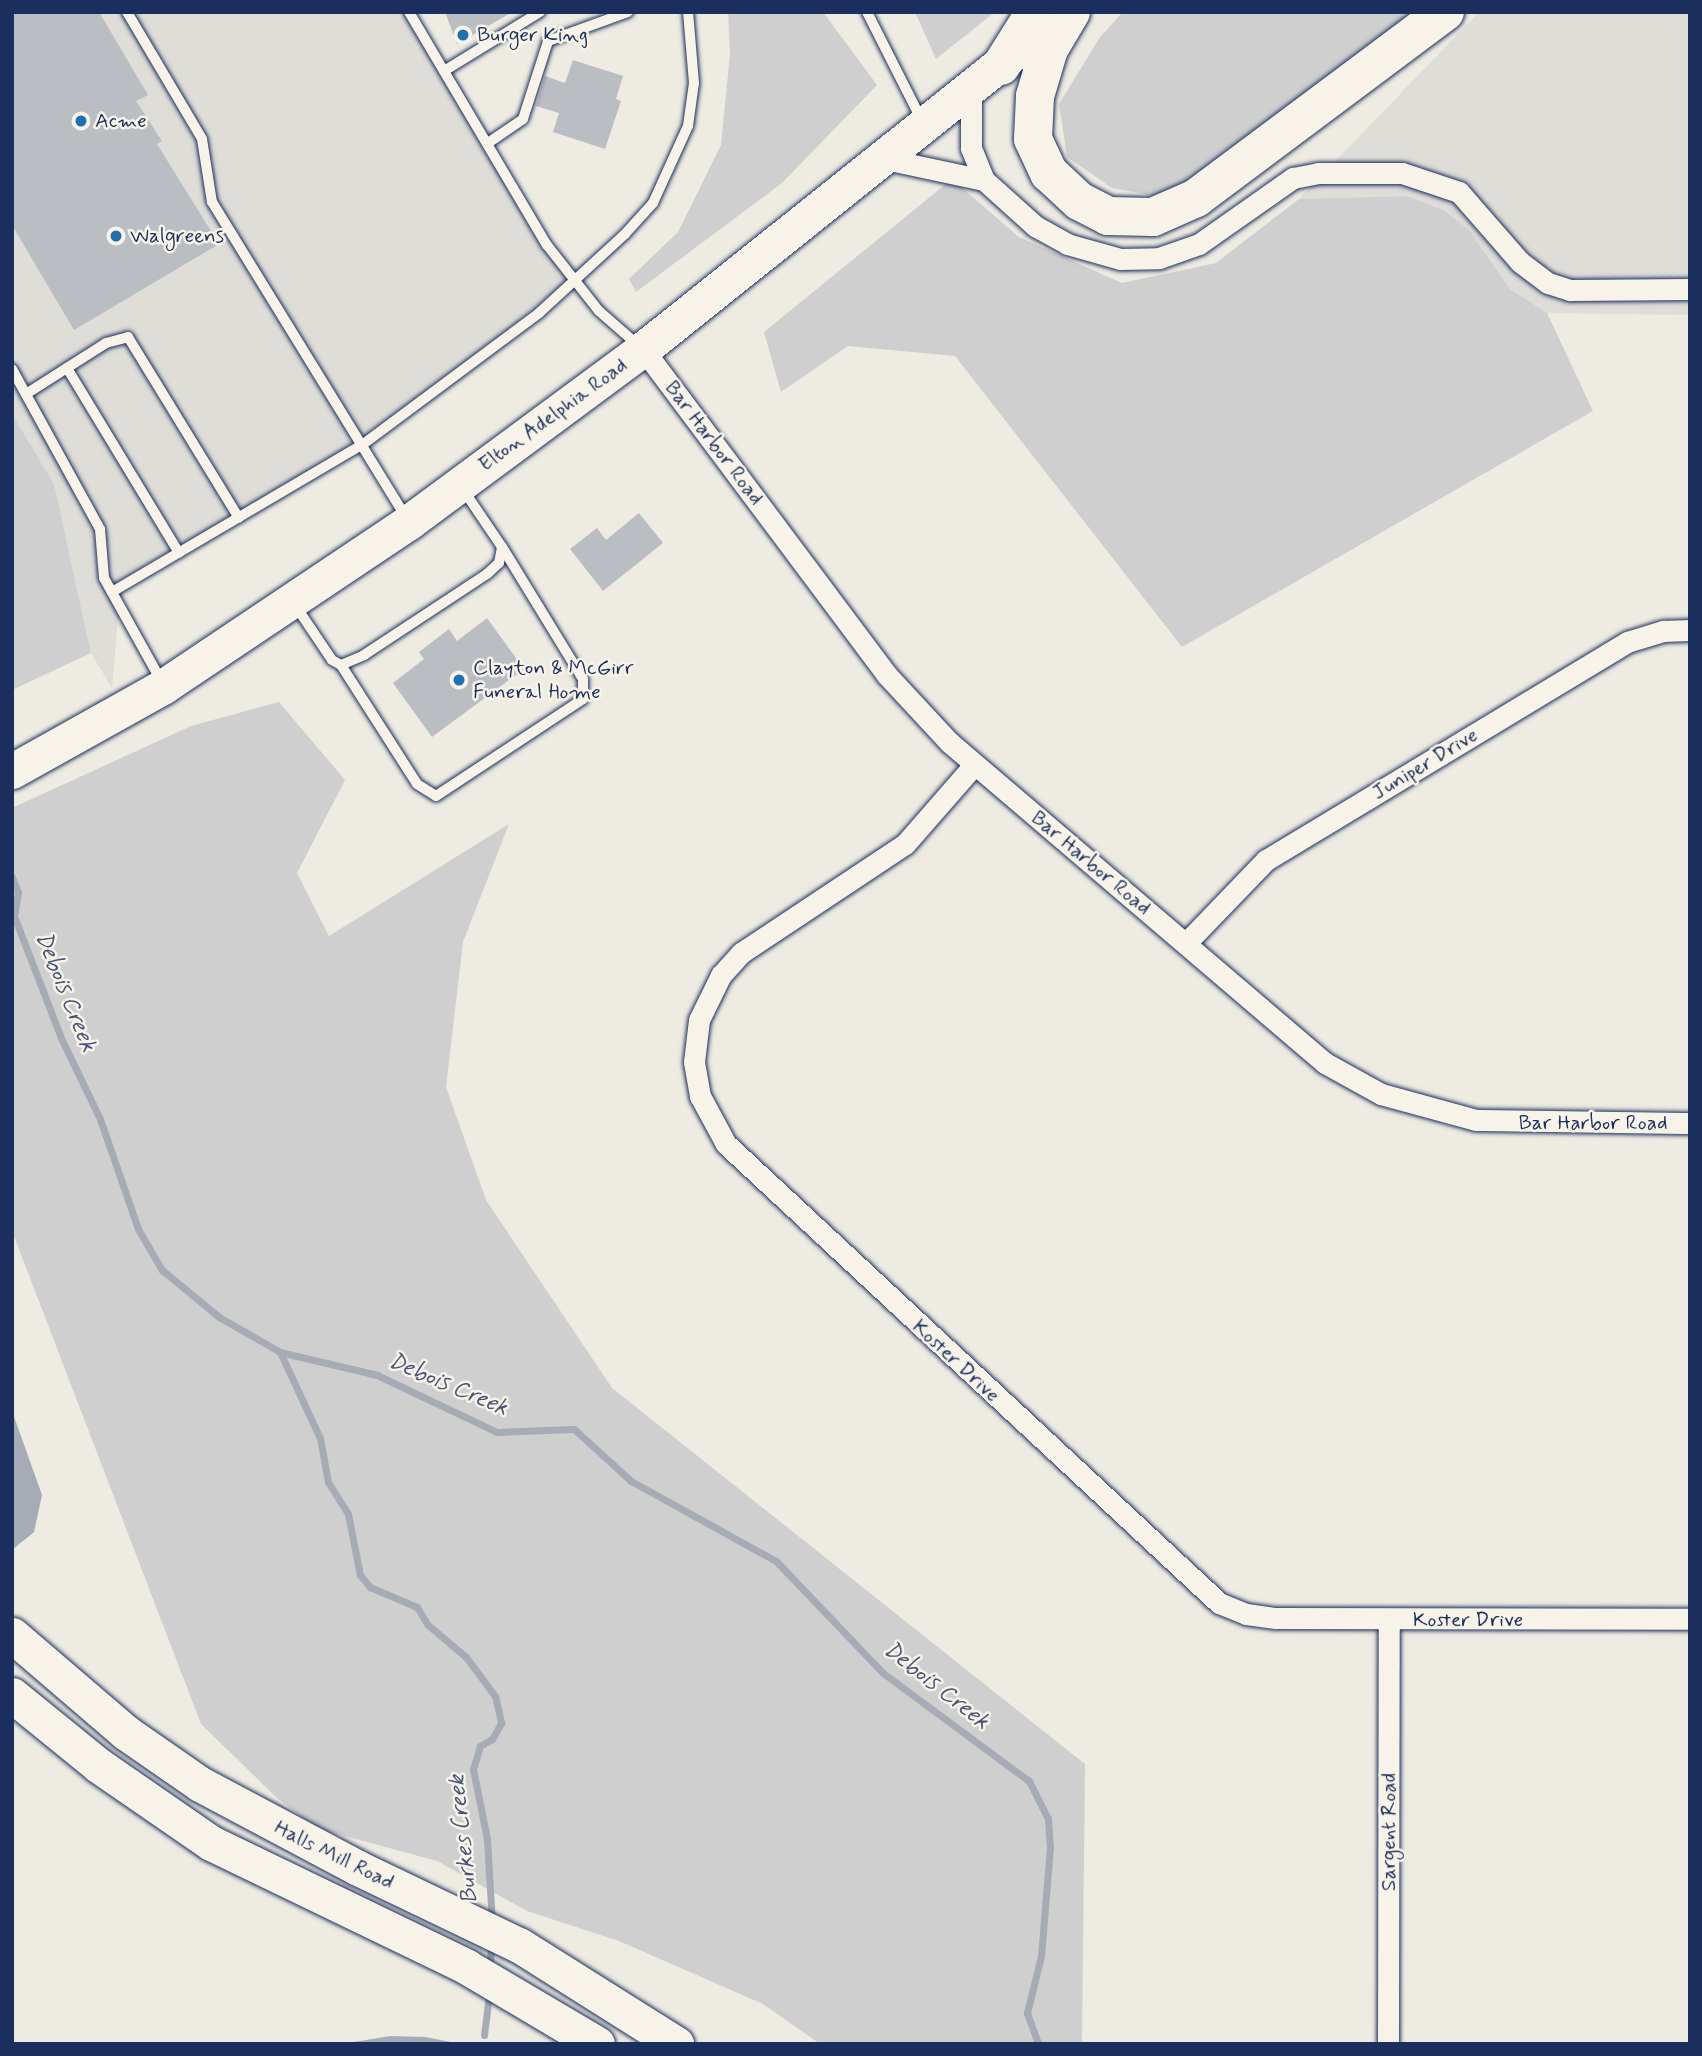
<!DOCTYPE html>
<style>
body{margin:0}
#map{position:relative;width:1702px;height:2056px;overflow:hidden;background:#eeebe2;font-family:Mynerve,sans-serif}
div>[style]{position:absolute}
.built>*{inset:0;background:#deddd8}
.green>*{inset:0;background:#cfcfcf}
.water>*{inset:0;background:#a6abb5}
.stream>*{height:7px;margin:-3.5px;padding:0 3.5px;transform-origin:3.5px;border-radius:3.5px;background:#a6abb5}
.building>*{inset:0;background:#babdc2}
.roads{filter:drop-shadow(0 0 2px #1b2f5e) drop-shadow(0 0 2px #1b2f5e)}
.lane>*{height:10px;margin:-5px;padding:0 5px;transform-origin:5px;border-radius:5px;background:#f7f3e8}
.street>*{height:21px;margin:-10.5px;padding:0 10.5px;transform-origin:10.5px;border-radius:10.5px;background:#f7f3e8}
.primary>*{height:35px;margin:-17.5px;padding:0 17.5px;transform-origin:17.5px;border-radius:17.5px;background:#f7f3e8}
.highway>*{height:38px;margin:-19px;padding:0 19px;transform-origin:19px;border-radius:19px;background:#f7f3e8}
.dots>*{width:19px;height:19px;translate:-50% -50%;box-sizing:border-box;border:4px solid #f7f3e8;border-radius:50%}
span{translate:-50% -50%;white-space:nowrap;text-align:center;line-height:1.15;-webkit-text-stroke:5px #f7f3e8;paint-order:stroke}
.poi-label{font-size:21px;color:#1b2f5e}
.left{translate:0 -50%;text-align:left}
.street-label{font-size:21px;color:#1b2f5e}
.water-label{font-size:23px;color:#455478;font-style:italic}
.frame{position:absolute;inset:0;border:14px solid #1b2f5e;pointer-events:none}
</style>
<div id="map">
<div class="built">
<div style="clip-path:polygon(12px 12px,410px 12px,572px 279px,362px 445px,121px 586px,112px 688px,91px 653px,54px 485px,12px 414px)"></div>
<div style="clip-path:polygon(1479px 12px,1690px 12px,1690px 315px,1547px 313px,1510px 289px,1469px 230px,1407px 196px,1299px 199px)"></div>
</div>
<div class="green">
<div style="clip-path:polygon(728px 12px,823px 12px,877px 85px,782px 183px,636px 292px,629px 279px,678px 232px,721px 145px,730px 54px)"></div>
<div style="clip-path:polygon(915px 12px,995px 12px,936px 59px)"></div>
<div style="clip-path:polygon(1123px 12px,1415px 12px,1166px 198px,1112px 188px,1067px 157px,1059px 104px,1100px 37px)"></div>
<div style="clip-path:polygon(952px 179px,1019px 237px,1122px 283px,1216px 263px,1299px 199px,1407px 196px,1443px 210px,1469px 230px,1510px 289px,1547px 313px,1593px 411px,1182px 647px,955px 356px,848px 346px,781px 392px,764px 332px)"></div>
<div style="clip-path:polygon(12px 414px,54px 484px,91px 653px,12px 690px)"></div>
<div style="clip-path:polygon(279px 702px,345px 780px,297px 873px,329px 936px,509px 824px,463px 942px,446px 1087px,486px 1200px,612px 1388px,1085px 1764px,1082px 2044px,820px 2044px,763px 2004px,619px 1941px,527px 1911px,437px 1861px,319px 1829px,277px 1798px,201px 1724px,12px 1231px,12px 808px,191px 726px)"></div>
</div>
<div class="water">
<div style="clip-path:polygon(12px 1411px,42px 1495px,34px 1532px,12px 1550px)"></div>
<div style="clip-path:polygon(390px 2036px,425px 2037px,461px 2044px,342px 2044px)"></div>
</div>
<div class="stream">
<div style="left:12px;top:877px;width:16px;rotate:68deg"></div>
<div style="left:18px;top:892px;width:24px;rotate:99deg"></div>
<div style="left:14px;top:916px;width:131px;rotate:68.9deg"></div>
<div style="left:61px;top:1038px;width:90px;rotate:64.3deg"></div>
<div style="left:100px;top:1119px;width:116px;rotate:70.9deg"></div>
<div style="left:138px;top:1229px;width:48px;rotate:59.7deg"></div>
<div style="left:162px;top:1270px;width:74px;rotate:39.5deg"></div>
<div style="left:219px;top:1317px;width:70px;rotate:29.8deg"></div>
<div style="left:280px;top:1352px;width:100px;rotate:13.3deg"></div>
<div style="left:377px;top:1375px;width:133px;rotate:25.4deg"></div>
<div style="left:497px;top:1432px;width:77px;rotate:-2.2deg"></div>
<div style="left:574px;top:1429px;width:77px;rotate:42.4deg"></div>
<div style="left:631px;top:1481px;width:166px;rotate:28.9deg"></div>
<div style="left:776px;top:1561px;width:155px;rotate:46.3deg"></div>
<div style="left:883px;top:1673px;width:182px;rotate:36.5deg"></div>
<div style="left:1029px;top:1781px;width:42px;rotate:63.4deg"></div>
<div style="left:1048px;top:1819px;width:28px;rotate:86deg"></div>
<div style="left:1050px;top:1847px;width:109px;rotate:94.7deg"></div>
<div style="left:1041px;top:1956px;width:59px;rotate:103.8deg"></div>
<div style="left:1027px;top:2013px;width:33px;rotate:70deg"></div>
<div style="left:280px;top:1352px;width:95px;rotate:65.1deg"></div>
<div style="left:320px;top:1438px;width:45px;rotate:79.7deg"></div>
<div style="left:328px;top:1482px;width:38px;rotate:58deg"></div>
<div style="left:348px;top:1514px;width:62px;rotate:78.9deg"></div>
<div style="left:360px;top:1575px;width:16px;rotate:50deg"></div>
<div style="left:370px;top:1587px;width:51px;rotate:23.1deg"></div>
<div style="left:417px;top:1607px;width:21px;rotate:59deg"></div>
<div style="left:428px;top:1625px;width:50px;rotate:40.1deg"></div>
<div style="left:466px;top:1657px;width:49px;rotate:53.4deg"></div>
<div style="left:495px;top:1696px;width:28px;rotate:77deg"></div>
<div style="left:501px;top:1723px;width:18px;rotate:119deg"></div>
<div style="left:492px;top:1739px;width:14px;rotate:150deg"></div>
<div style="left:480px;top:1746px;width:24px;rotate:107deg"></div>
<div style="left:473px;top:1769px;width:71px;rotate:78.7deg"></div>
<div style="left:487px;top:1839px;width:83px;rotate:86.6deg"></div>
<div style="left:490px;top:1968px;width:27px;rotate:-88deg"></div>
<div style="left:484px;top:2035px;width:41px;rotate:-83deg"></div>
</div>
<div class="building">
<div style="clip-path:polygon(12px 12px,99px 12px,148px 95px,136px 101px,162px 141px,157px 144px,219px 244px,74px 330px,12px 225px)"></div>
<div style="clip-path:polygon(445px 12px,512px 12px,457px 44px)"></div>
<div style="clip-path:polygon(573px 60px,623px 76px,616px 99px,621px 101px,605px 149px,553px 132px,559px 113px,536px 106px,545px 76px,565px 83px)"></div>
<div style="clip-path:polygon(639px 513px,663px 543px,603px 591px,570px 549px,597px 528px,606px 540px)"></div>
<div style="clip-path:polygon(487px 618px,524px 669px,432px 737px,393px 683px,424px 659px,419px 652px,449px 629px,457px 641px)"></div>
</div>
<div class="roads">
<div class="lane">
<div style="left:127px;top:12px;width:147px;rotate:59.4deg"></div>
<div style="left:202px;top:139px;width:64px;rotate:81deg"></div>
<div style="left:212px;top:202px;width:370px;rotate:58.4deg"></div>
<div style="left:409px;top:12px;width:271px;rotate:59.4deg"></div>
<div style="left:547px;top:245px;width:84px;rotate:51.8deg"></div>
<div style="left:599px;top:311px;width:52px;rotate:41.1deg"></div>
<div style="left:867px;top:12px;width:120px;rotate:63.2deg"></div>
<div style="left:444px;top:71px;width:113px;rotate:-31.6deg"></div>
<div style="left:488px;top:143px;width:42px;rotate:-34.4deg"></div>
<div style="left:523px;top:119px;width:82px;rotate:-72.2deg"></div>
<div style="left:548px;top:41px;width:85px;rotate:-19.9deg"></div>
<div style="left:67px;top:368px;width:216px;rotate:58.8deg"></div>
<div style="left:12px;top:369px;width:183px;rotate:61.2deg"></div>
<div style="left:100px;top:529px;width:49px;rotate:85.3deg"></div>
<div style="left:104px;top:578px;width:119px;rotate:60.9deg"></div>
<div style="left:26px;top:394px;width:95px;rotate:-32.5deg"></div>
<div style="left:106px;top:343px;width:23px;rotate:-15deg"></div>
<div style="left:128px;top:337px;width:212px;rotate:58.5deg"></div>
<div style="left:112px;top:592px;width:290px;rotate:-30.5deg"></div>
<div style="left:362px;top:445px;width:221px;rotate:-36.7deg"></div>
<div style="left:539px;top:313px;width:117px;rotate:-42.6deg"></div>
<div style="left:625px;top:234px;width:42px;rotate:-47.9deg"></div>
<div style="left:653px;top:203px;width:85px;rotate:-65.6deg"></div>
<div style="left:688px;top:126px;width:43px;rotate:-82.1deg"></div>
<div style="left:694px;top:83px;width:71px;rotate:-94.8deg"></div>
<div style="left:295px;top:605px;width:66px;rotate:56.1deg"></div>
<div style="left:332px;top:660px;width:10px;rotate:29deg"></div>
<div style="left:341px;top:665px;width:25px;rotate:-23deg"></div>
<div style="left:364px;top:655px;width:147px;rotate:-33.4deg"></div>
<div style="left:487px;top:574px;width:16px;rotate:-43deg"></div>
<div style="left:499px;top:563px;width:16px;rotate:-79deg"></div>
<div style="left:502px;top:547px;width:71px;rotate:-124.1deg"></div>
<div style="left:341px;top:665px;width:141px;rotate:57.4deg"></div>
<div style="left:417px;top:784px;width:22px;rotate:32deg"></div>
<div style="left:436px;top:796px;width:176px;rotate:-33.4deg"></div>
<div style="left:583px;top:699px;width:20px;rotate:-90deg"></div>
<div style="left:583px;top:679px;width:155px;rotate:-121.5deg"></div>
</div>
<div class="street">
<div style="left:971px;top:90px;width:58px;rotate:90deg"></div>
<div style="left:971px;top:148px;width:35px;rotate:68deg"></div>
<div style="left:885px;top:159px;width:101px;rotate:12deg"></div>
<div style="left:984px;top:180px;width:69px;rotate:42deg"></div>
<div style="left:1035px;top:226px;width:37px;rotate:29deg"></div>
<div style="left:1067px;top:244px;width:55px;rotate:15.8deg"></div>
<div style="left:1120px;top:259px;width:39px;rotate:-1deg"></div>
<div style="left:1159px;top:258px;width:42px;rotate:-19.3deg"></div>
<div style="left:1199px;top:244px;width:115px;rotate:-35.1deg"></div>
<div style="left:1293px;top:178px;width:25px;rotate:-11deg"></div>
<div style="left:1318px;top:173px;width:84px"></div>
<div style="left:1402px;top:173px;width:60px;rotate:18.4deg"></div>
<div style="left:1459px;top:192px;width:93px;rotate:48.9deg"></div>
<div style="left:1520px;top:262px;width:35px;rotate:37deg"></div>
<div style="left:1548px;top:283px;width:23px;rotate:18deg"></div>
<div style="left:1570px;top:290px;width:120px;rotate:-0.5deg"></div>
<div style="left:643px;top:349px;width:406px;rotate:53.2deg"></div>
<div style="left:886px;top:674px;width:93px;rotate:47.2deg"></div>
<div style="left:949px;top:742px;width:494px;rotate:40.5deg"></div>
<div style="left:1325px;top:1063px;width:64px;rotate:29deg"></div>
<div style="left:1381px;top:1094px;width:98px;rotate:15.3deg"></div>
<div style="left:1476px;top:1120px;width:214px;rotate:0.8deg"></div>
<div style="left:974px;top:765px;width:105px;rotate:131.1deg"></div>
<div style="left:905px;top:844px;width:197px;rotate:146.4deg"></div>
<div style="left:741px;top:953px;width:30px;rotate:132deg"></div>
<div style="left:721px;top:975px;width:50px;rotate:116.1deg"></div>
<div style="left:699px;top:1020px;width:42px;rotate:96.8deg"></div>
<div style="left:694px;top:1062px;width:35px;rotate:80deg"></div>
<div style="left:700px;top:1096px;width:55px;rotate:61.6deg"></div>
<div style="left:726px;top:1144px;width:674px;rotate:42.95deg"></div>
<div style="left:1219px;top:1603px;width:29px;rotate:22deg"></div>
<div style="left:1246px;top:1614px;width:30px;rotate:8deg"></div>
<div style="left:1276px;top:1618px;width:414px;rotate:0.1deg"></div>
<div style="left:1187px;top:942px;width:114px;rotate:-46.1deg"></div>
<div style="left:1266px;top:860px;width:422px;rotate:-31.1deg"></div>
<div style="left:1627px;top:642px;width:38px;rotate:-17deg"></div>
<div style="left:1663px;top:631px;width:27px;rotate:-2deg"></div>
<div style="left:1388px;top:2044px;width:424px;rotate:-89.9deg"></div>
</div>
<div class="primary">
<div style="left:12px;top:771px;width:174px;rotate:-29.2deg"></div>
<div style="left:164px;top:686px;width:295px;rotate:-33.8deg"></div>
<div style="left:409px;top:522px;width:291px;rotate:-36.5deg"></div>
<div style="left:643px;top:349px;width:486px;rotate:-38.6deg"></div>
<div style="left:12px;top:1635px;width:149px;rotate:40.6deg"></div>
<div style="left:125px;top:1732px;width:91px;rotate:34.7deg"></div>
<div style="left:200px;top:1784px;width:179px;rotate:28deg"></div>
<div style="left:358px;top:1868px;width:178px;rotate:25.6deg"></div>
<div style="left:519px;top:1945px;width:186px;rotate:32.2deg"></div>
<div style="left:12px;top:1695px;width:111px;rotate:39.1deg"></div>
<div style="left:98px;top:1765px;width:137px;rotate:34.6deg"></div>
<div style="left:211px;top:1843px;width:284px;rotate:25.8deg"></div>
<div style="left:467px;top:1967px;width:151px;rotate:30.6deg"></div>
</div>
<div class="highway">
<div style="left:1071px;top:12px;width:43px;rotate:120.7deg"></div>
<div style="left:1049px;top:49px;width:49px;rotate:106.6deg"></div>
<div style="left:1035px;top:96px;width:43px;rotate:92.7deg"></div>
<div style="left:1033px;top:139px;width:38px;rotate:65deg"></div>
<div style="left:1049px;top:173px;width:41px;rotate:43deg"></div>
<div style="left:1079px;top:201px;width:33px;rotate:27deg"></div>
<div style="left:1108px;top:216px;width:45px;rotate:1.3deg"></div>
<div style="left:1153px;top:217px;width:47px;rotate:-23.8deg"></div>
<div style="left:1196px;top:198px;width:311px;rotate:-36.8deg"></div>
<div style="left:1001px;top:66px;width:64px;rotate:-57.8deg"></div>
</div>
</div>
<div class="dots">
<div style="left:463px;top:35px;background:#1f6fb2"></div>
<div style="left:81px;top:121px;background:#1f6fb2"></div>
<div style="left:116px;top:236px;background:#1f6fb2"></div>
<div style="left:459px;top:680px;background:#1f6fb2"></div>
</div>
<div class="poi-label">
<span class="left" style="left:477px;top:35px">Burger King</span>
<span class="left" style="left:95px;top:121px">Acme</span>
<span class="left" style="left:130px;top:236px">Walgreens</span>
<span class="left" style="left:473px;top:680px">Clayton &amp; McGirr<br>Funeral Home</span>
</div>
<div class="street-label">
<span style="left:553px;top:415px;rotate:-36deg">Elton Adelphia Road</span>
<span style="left:714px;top:443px;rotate:53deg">Bar Harbor Road</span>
<span style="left:1425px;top:764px;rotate:-31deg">Juniper Drive</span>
<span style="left:1091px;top:863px;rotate:40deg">Bar Harbor Road</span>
<span style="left:1593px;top:1123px">Bar Harbor Road</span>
<span style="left:956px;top:1361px;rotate:43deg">Koster Drive</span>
<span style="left:1468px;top:1620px">Koster Drive</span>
<span style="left:1389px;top:1832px;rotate:-90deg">Sargent Road</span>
<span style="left:334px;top:1855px;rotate:26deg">Halls Mill Road</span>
</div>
<div class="water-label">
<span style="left:65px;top:992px;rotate:68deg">Debois Creek</span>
<span style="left:448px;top:1385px;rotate:23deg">Debois Creek</span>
<span style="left:936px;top:1686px;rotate:38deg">Debois Creek</span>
<span style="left:464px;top:1839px;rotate:-96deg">Burkes Creek</span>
</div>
<div class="frame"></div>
</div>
